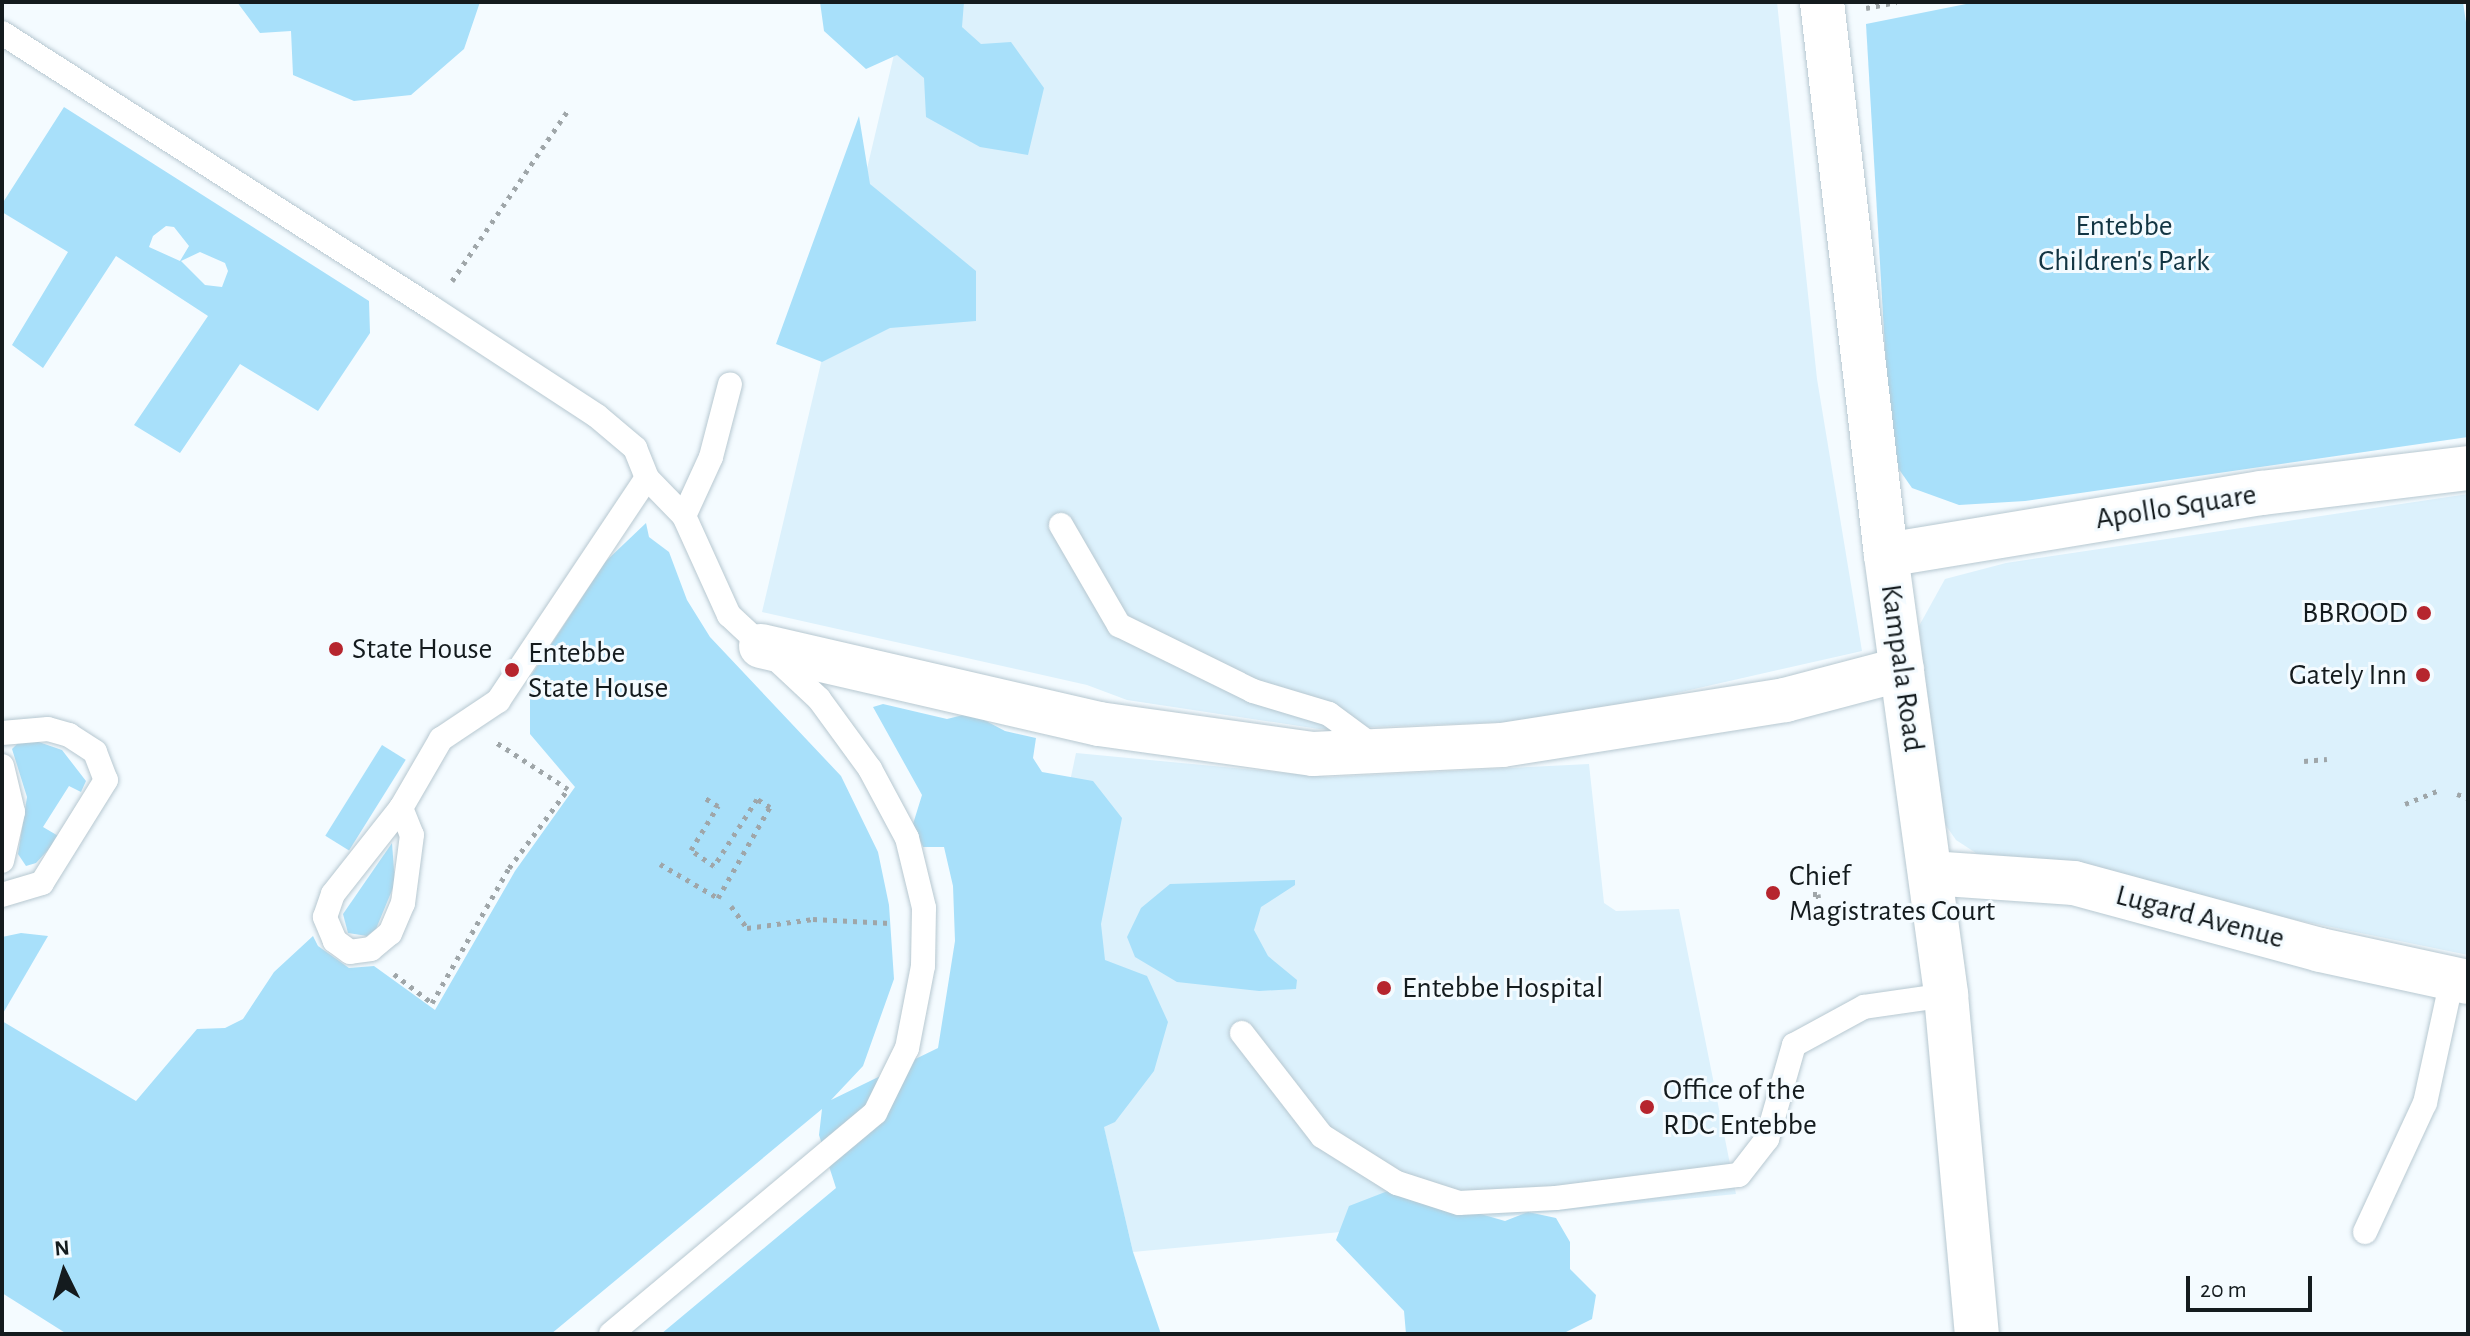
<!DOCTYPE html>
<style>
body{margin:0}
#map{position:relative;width:2470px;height:1336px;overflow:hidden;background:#f4fbff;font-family:"Alegreya Sans",sans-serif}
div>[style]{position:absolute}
.built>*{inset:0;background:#dcf1fc}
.green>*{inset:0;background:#a8e0fa;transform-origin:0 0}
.path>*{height:5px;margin-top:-2.5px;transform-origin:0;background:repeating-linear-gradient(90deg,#9fa6a9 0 4px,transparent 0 10px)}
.roads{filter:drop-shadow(0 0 2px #b7c8d1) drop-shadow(0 0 2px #b7c8d1)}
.service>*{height:24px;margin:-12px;padding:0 12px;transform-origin:12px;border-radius:12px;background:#fff}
.minor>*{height:44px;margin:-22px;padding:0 22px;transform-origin:22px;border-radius:22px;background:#fff}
.tertiary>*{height:44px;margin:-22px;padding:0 22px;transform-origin:22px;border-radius:22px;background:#fff}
.secondary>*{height:44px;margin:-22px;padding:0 22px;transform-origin:22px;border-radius:22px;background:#fff}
.dots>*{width:22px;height:22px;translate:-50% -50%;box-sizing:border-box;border:4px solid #f4fbff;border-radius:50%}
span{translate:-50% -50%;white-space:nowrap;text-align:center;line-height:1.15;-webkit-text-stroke:6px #f4fbff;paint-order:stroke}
.park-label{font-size:30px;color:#123543}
.street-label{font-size:30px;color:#141b1e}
.poi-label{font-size:30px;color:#141b1e}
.right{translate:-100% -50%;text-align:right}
.left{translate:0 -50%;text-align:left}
.frame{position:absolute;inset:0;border:4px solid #141b1e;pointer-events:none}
.north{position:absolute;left:24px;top:1232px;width:80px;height:80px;-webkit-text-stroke:6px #f4fbff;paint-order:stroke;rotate:355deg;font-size:22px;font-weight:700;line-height:32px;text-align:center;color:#141b1e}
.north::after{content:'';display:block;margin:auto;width:28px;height:36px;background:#141b1e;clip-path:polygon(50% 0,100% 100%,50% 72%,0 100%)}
.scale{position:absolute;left:2186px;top:1276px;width:126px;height:36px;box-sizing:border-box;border:4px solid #141b1e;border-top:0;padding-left:10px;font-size:24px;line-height:28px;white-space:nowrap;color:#141b1e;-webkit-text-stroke:6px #f4fbff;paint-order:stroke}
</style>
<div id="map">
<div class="built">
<div style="clip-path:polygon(1279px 2px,1777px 2px,1817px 379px,1862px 651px,1624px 705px,1505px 722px,1319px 729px,1127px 700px,1087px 685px,762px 612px,906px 4px)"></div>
<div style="clip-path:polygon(2468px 494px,2468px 955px,1979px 855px,1956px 840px,1940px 817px,1919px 626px,1945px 579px,2006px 563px)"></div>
<div style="clip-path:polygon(1076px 753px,1329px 777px,1589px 764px,1604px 903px,1616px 911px,1679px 909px,1736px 1194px,1133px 1252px,1089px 1064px,1068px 791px)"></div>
</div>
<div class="green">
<div style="clip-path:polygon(237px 2px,480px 2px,464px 49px,411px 95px,354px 101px,293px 75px,291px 31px,260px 33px)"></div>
<div style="clip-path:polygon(820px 2px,964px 2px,962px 27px,981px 44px,1011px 42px,1044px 88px,1028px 155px,980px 147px,926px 117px,924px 78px,897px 55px,866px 69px,824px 31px)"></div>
<div style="clip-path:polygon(1976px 2px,2463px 2px,2468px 36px,2468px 437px,2025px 501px,1959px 505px,1912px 488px,1896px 465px,1890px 434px,1866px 24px)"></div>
<div style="clip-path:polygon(evenodd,64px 107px,369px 301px,370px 333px,318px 411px,240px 364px,180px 453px,134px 425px,208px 316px,116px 256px,43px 368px,12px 345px,68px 252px,2px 212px,2px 204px,64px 107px,166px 226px,174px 227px,189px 246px,180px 261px,149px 247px,153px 236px,166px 226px,64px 107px,200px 252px,225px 263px,228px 271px,222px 287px,205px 285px,181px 261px,200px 252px)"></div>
<div style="clip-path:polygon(859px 116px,870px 184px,976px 271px,976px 321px,890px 328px,822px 362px,776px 344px)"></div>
<div style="clip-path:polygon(646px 523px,649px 537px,669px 552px,687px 600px,710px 637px,841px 776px,878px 852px,889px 905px,894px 979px,863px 1066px,831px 1100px,938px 1048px,955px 941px,953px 886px,944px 847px,923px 847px,913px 824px,922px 795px,873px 707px,883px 704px,947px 719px,971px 713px,1005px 731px,1036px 738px,1033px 758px,1042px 772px,1093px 781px,1122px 818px,1101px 924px,1105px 960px,1147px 976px,1168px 1022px,1154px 1071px,1115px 1122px,1104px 1127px,1133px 1252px,1161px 1334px,661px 1334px,836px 1188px,819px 1135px,822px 1109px,551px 1334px,67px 1334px,2px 1293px,2px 1021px,136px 1101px,197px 1029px,225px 1028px,243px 1019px,274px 972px,313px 936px,318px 946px,349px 968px,374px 966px,435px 1010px,515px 871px,575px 787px,530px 734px,530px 677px,605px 562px)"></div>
<div style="clip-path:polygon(33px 740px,62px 750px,86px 781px,81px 792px,69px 786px,43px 827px,60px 837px,36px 863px,26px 866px,18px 854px,27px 797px,12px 749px,20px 741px)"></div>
<div style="left:382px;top:745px;width:28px;height:107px;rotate:32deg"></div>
<div style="clip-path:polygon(392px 843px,395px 883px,376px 929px,367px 936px,348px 933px,343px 914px)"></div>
<div style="clip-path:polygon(1295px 880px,1295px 885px,1261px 907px,1254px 930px,1268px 956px,1297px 980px,1296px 989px,1259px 991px,1177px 982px,1135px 957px,1127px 937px,1141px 908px,1170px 884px)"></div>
<div style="clip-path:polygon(21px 933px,48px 936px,2px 1015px,2px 937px)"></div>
<div style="clip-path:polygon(1393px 1189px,1505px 1221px,1528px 1212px,1556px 1218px,1570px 1242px,1570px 1269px,1596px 1295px,1592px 1319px,1562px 1334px,1406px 1334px,1404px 1311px,1336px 1240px,1349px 1206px)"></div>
</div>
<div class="path">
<div style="left:1866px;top:8px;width:31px;rotate:-11deg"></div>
<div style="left:452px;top:281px;width:208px;rotate:-55.8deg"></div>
<div style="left:2304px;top:761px;width:23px;rotate:-5deg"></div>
<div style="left:2457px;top:794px;width:12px;rotate:20deg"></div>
<div style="left:2405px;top:804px;width:38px;rotate:-22deg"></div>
<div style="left:660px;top:864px;width:67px;rotate:30.4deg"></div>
<div style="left:718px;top:898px;width:105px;rotate:-60.3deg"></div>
<div style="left:770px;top:807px;width:15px;rotate:-148deg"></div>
<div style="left:757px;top:799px;width:80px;rotate:122.7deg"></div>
<div style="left:714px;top:866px;width:28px;rotate:-145deg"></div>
<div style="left:691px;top:850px;width:52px;rotate:-58.5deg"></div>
<div style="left:718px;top:806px;width:15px;rotate:-148deg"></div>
<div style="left:1813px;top:894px;width:5px"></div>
<div style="left:1818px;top:894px;width:27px;rotate:84deg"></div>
<div style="left:731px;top:906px;width:27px;rotate:54deg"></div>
<div style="left:747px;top:928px;width:67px;rotate:-7.8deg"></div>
<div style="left:813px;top:919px;width:77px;rotate:3deg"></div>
<div style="left:394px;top:974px;width:48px;rotate:37.3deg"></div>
<div style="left:432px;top:1003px;width:155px;rotate:-60.3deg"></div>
<div style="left:509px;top:868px;width:99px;rotate:-53.2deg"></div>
<div style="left:568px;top:789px;width:88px;rotate:-147deg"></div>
</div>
<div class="roads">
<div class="service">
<div style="left:2px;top:33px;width:510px;rotate:32.6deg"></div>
<div style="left:432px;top:308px;width:197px;rotate:33.2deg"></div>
<div style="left:597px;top:416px;width:50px;rotate:40.1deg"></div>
<div style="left:635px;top:448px;width:32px;rotate:68deg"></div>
<div style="left:647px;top:478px;width:53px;rotate:45.8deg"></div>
<div style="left:684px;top:516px;width:109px;rotate:65.6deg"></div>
<div style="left:729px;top:615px;width:123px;rotate:43deg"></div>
<div style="left:819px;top:699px;width:87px;rotate:53.9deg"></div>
<div style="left:870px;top:769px;width:78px;rotate:61.8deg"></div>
<div style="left:907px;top:838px;width:72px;rotate:76.3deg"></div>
<div style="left:924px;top:908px;width:58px;rotate:91deg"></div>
<div style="left:923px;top:966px;width:84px;rotate:101deg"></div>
<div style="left:907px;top:1048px;width:72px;rotate:116.2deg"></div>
<div style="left:875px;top:1113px;width:344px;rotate:140.1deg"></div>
<div style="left:684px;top:516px;width:65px;rotate:-65.4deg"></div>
<div style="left:711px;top:457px;width:75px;rotate:-75.4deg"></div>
<div style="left:1061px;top:525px;width:116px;rotate:59.9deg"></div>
<div style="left:1119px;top:625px;width:149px;rotate:26.2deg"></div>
<div style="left:1253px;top:691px;width:79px;rotate:16.8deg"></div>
<div style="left:1329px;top:714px;width:61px;rotate:36.3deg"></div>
<div style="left:2px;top:733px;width:46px;rotate:-5deg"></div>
<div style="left:48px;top:729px;width:22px;rotate:16deg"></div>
<div style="left:69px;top:735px;width:31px;rotate:33deg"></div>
<div style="left:95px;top:752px;width:30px;rotate:69deg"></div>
<div style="left:106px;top:780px;width:121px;rotate:121.9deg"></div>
<div style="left:42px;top:883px;width:42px;rotate:163.3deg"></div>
<div style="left:2px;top:766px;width:47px;rotate:76.6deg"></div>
<div style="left:13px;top:812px;width:50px;rotate:102.7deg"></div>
<div style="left:401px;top:808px;width:29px;rotate:68deg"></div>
<div style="left:412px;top:835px;width:69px;rotate:97.5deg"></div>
<div style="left:403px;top:903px;width:33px;rotate:113deg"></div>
<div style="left:390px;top:933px;width:25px;rotate:140deg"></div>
<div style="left:371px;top:949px;width:21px;rotate:172deg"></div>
<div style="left:350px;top:952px;width:19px;rotate:-144deg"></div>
<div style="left:335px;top:941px;width:26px;rotate:-113deg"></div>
<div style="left:325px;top:917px;width:24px;rotate:-71deg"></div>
<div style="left:333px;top:894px;width:110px;rotate:-51.7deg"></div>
<div style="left:401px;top:808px;width:80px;rotate:-59.9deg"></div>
<div style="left:441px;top:739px;width:69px;rotate:-33.7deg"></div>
<div style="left:498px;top:701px;width:268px;rotate:-56.3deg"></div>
<div style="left:1242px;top:1033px;width:130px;rotate:52.2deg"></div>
<div style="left:1322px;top:1136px;width:89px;rotate:32.1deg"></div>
<div style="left:1397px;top:1183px;width:65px;rotate:17.9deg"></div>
<div style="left:1459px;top:1203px;width:97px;rotate:-3deg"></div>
<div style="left:1556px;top:1198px;width:184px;rotate:-7.2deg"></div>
<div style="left:1739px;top:1175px;width:46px;rotate:-52.1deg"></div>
<div style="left:1767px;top:1139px;width:98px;rotate:-74deg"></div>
<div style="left:1794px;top:1045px;width:80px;rotate:-28.5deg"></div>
<div style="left:1864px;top:1007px;width:83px;rotate:-8.3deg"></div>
<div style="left:2365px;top:1232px;width:142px;rotate:-65.1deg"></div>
<div style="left:2425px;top:1103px;width:127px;rotate:-77.7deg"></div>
</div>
<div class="minor">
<div style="left:1886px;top:555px;width:381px;rotate:-9.4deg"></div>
<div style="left:2262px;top:493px;width:208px;rotate:-6.9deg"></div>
<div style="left:761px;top:646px;width:347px;rotate:13deg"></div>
<div style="left:1099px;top:724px;width:216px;rotate:8deg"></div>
<div style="left:1313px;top:754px;width:189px;rotate:-2.7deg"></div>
<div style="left:1502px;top:745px;width:287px;rotate:-9deg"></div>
<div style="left:1785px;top:700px;width:121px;rotate:-14.8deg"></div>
</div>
<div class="tertiary">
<div style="left:1930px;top:873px;width:144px;rotate:4deg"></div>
<div style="left:2074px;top:883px;width:255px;rotate:15.2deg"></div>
<div style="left:2320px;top:950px;width:151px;rotate:12.2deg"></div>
</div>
<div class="secondary">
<div style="left:1822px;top:2px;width:557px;rotate:83.4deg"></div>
<div style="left:1886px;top:555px;width:444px;rotate:82.2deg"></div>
<div style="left:1946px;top:995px;width:340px;rotate:84.8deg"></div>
</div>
</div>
<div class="dots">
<div style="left:2424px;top:613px;background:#b6252e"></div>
<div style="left:336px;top:649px;background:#b6252e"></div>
<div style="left:512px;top:670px;background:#b6252e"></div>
<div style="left:2423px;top:675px;background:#b6252e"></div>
<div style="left:1773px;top:893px;background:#b6252e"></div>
<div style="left:1384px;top:988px;background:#b6252e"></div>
<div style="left:1647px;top:1107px;background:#b6252e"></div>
</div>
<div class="park-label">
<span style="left:2124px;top:243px">Entebbe<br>Children's Park</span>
</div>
<div class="street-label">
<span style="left:2176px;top:507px;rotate:-9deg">Apollo Square</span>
<span style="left:1902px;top:668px;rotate:82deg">Kampala Road</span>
<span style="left:2200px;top:917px;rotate:15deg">Lugard Avenue</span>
</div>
<div class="poi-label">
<span class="right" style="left:2408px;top:613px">BBROOD</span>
<span class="left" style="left:352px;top:649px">State House</span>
<span class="left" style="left:528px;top:670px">Entebbe<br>State House</span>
<span class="right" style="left:2407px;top:675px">Gately Inn</span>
<span class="left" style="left:1789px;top:893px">Chief<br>Magistrates Court</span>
<span class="left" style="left:1402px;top:988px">Entebbe Hospital</span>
<span class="left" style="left:1663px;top:1107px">Office of the<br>RDC Entebbe</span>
</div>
<div class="frame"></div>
<div class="north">N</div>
<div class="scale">20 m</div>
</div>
